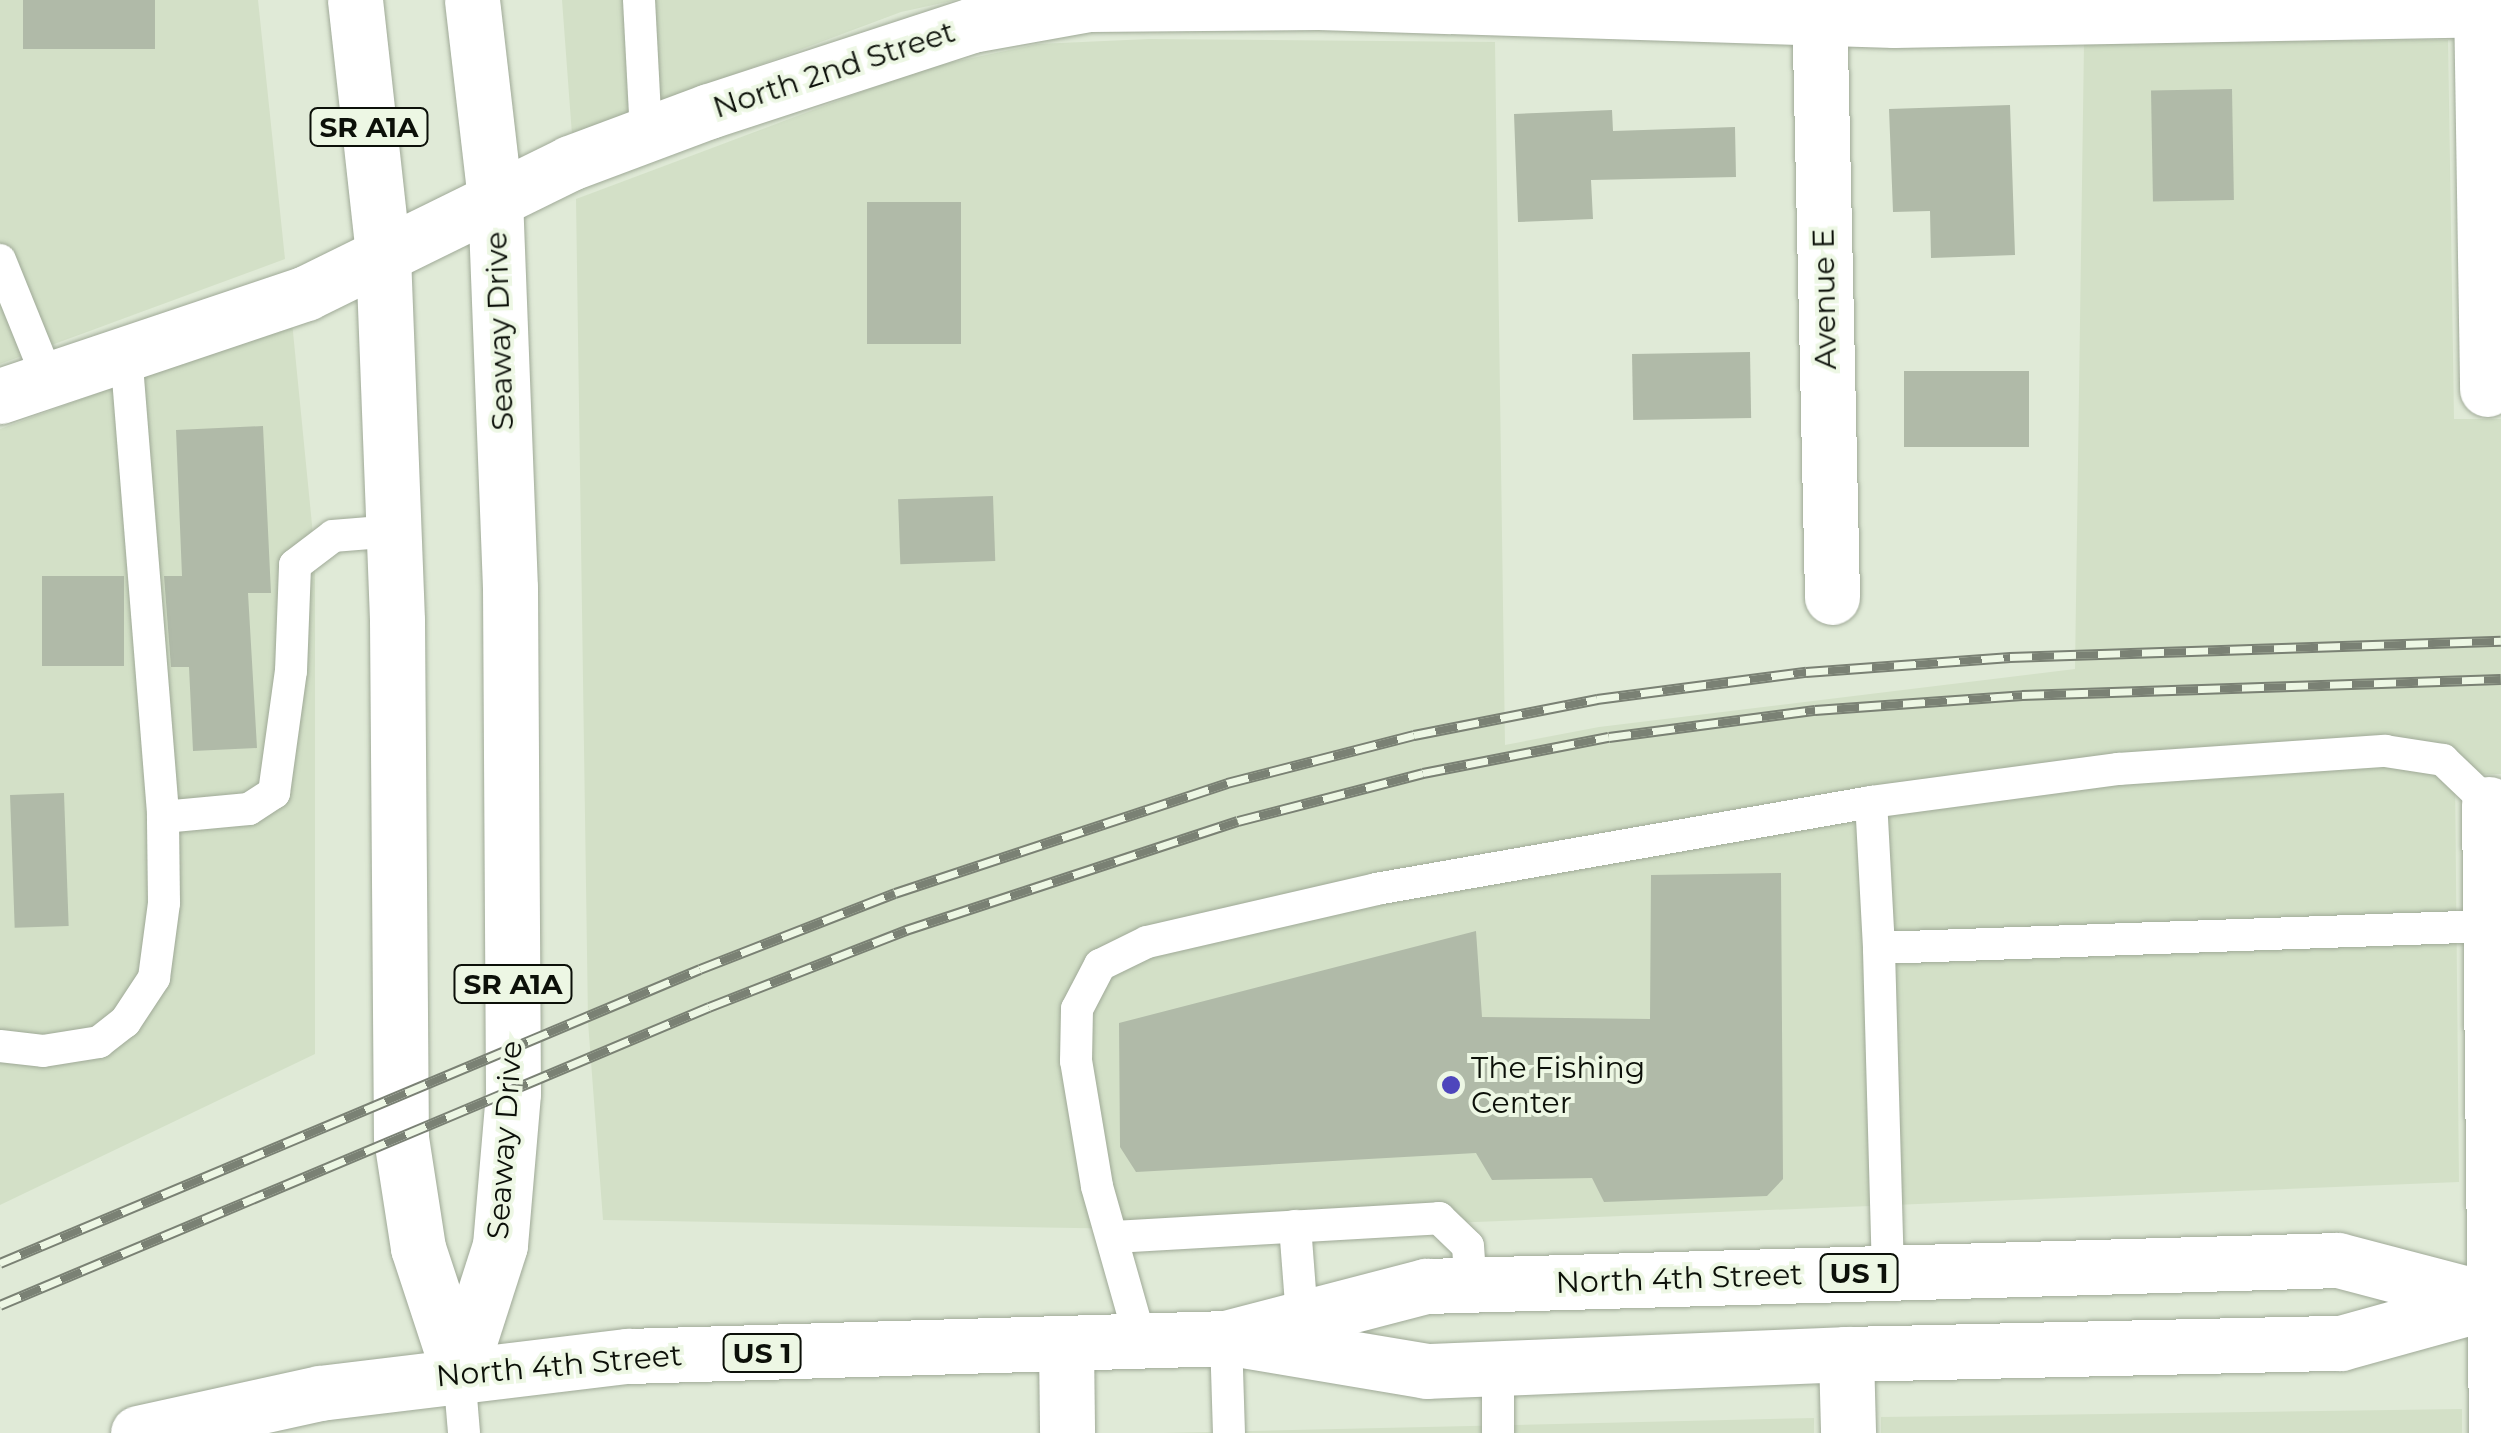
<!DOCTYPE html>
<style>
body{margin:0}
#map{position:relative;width:2501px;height:1433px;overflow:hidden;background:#e0ead7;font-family:Montserrat,sans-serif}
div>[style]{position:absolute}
.built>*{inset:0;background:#d3e0c7}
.building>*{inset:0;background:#b0baa8;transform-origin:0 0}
.roads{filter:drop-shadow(0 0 2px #9fa997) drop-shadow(0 0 2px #9fa997)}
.lane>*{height:32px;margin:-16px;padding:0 16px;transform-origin:16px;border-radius:16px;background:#fff}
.street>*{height:55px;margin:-27.5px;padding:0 27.5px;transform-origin:27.5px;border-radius:27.5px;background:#fff}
.primary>*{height:55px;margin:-27.5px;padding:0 27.5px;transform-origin:27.5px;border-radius:27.5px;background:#fff}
.rail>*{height:11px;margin-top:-5.5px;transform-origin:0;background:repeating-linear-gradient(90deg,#edf7e4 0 22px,#7a8174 0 44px);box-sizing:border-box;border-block:2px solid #7a8174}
.dots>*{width:28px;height:28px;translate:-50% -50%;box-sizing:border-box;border:5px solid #edf7e4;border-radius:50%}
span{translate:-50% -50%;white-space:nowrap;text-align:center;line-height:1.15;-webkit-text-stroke:8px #edf7e4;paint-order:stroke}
.shield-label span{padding:2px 8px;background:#edf7e4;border:2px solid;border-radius:8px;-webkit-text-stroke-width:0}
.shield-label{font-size:28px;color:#0c1009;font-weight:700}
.street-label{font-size:30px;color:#0c1009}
.poi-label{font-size:30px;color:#0c1009}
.left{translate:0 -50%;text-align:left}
</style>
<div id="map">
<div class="built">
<div style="clip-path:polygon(0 0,258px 0,285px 259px,0 364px)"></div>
<div style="clip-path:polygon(562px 0,956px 0,901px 12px,572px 135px)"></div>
<div style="clip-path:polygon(1149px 39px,1495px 42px,1505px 745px,1599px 727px,2075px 669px,2084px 43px,2448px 40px,2454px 419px,2501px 419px,2501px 774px,2455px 775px,2459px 1182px,1253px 1231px,603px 1220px,588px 1022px,576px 199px,925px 68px,1038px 44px)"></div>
<div style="clip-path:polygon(292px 322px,315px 555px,315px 1054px,0 1205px,0 429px)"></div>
<div style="clip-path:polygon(2462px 1409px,2462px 1433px,1881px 1433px,1881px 1417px)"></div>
<div style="clip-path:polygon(1814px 1418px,1814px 1433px,1163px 1433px)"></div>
</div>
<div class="building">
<div style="left:23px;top:0;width:132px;height:49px"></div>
<div style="left:2232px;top:89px;width:111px;height:81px;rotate:89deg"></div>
<div style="clip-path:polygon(2010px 105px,2015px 255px,1931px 258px,1930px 211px,1893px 212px,1889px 109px)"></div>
<div style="clip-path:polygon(1612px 110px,1613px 131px,1735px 127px,1736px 177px,1591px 180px,1593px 219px,1518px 222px,1514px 114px)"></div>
<div style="left:867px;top:202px;width:94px;height:142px"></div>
<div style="left:1750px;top:352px;width:66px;height:118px;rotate:89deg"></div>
<div style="left:2029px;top:371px;width:76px;height:125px;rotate:90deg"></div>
<div style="clip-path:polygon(263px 426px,271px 593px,248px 593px,257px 748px,193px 751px,189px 667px,171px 667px,164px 576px,182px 576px,176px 430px)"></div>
<div style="left:993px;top:496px;width:65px;height:95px;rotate:88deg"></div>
<div style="left:42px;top:576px;width:82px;height:90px"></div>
<div style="left:64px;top:793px;width:133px;height:54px;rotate:88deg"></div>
<div style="clip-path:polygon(1781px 873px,1783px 1179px,1767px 1196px,1604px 1202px,1592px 1178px,1492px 1180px,1476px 1153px,1136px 1172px,1120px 1147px,1119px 1023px,1476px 931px,1482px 1017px,1650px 1019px,1651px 875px)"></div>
</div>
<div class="roads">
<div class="lane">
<div style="left:639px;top:0;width:134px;rotate:87deg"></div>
<div style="left:0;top:260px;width:128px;rotate:68deg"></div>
<div style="left:126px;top:353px;width:465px;rotate:85.4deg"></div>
<div style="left:163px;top:817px;width:86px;rotate:-5.3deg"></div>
<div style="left:249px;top:809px;width:30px;rotate:-33deg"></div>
<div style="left:274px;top:793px;width:123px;rotate:-82.1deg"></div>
<div style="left:291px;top:671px;width:106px;rotate:-87.8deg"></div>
<div style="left:295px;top:565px;width:48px;rotate:-37.3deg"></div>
<div style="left:333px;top:536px;width:61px;rotate:-4.7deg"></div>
<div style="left:1879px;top:948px;width:146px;rotate:-93.1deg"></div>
<div style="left:1871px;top:802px;width:249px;rotate:-7.6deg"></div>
<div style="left:2118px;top:769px;width:268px;rotate:-3.9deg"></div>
<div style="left:2385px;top:751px;width:59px;rotate:8.8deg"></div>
<div style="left:2443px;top:760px;width:64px;rotate:43.7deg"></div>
<div style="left:0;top:1046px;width:43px;rotate:6.6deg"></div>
<div style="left:43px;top:1051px;width:57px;rotate:-9.1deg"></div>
<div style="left:99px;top:1042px;width:33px;rotate:-38deg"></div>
<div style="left:125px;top:1022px;width:53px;rotate:-56.6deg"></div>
<div style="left:154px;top:978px;width:76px;rotate:-82.4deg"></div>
<div style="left:164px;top:903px;width:86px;rotate:-90.7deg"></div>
<div style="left:1295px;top:1226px;width:92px;rotate:85.6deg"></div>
<div style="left:1114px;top:1237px;width:326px;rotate:-3.3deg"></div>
<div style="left:1439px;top:1218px;width:40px;rotate:44deg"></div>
<div style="left:1468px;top:1246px;width:39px;rotate:86deg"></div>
<div style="left:1888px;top:1273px;width:325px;rotate:-91.6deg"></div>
<div style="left:1879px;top:948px;width:611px;rotate:-2.06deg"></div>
<div style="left:1226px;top:1338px;width:95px;rotate:88.2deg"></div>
<div style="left:1141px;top:1342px;width:162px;rotate:-105.8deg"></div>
<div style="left:1097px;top:1186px;width:127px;rotate:-99.5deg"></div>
<div style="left:1076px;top:1061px;width:52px;rotate:-88.9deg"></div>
<div style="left:1077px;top:1009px;width:50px;rotate:-62.4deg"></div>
<div style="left:1100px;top:965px;width:52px;rotate:-26.1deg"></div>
<div style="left:1147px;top:942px;width:235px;rotate:-13deg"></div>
<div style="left:1376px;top:889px;width:503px;rotate:-9.97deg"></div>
<div style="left:1498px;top:1368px;width:65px;rotate:90deg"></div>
<div style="left:459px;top:1373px;width:60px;rotate:85.2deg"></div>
</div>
<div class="street">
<div style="left:1819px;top:0;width:597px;rotate:88.75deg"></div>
<div style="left:2481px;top:0;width:389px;rotate:89.1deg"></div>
<div style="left:0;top:396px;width:323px;rotate:-18.6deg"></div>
<div style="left:306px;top:293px;width:294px;rotate:-26.2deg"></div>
<div style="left:570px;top:163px;width:148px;rotate:-20.5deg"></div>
<div style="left:709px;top:111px;width:277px;rotate:-18.1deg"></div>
<div style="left:972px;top:25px;width:119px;rotate:-10.2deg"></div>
<div style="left:1089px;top:4px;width:230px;rotate:-0.5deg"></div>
<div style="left:1319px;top:2px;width:575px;rotate:1.79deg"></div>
<div style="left:1894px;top:20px;width:607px;rotate:-1.04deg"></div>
<div style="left:2489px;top:804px;width:629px;rotate:89.36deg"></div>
<div style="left:1066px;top:1345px;width:88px;rotate:89.3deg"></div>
<div style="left:1846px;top:1354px;width:79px;rotate:88.5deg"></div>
</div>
<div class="primary">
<div style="left:355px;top:0;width:257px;rotate:83.7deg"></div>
<div style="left:383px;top:255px;width:366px;rotate:87.8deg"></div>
<div style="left:397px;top:621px;width:517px;rotate:89.56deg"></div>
<div style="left:401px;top:1138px;width:111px;rotate:81.2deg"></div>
<div style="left:418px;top:1248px;width:132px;rotate:71.8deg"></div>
<div style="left:1248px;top:1341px;width:181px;rotate:9.5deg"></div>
<div style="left:1427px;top:1371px;width:419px;rotate:-2.3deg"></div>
<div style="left:1846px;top:1354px;width:495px;rotate:-1.3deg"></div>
<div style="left:2341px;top:1343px;width:154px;rotate:-15.5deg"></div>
<div style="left:459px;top:1373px;width:134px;rotate:-72.2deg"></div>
<div style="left:500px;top:1245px;width:153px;rotate:-85.1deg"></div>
<div style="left:513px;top:1093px;width:505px;rotate:-90.34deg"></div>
<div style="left:510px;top:588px;width:389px;rotate:-92.2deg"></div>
<div style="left:495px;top:199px;width:200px;rotate:-96.6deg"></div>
<div style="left:138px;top:1433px;width:186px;rotate:-12.4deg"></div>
<div style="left:320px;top:1393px;width:310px;rotate:-6.9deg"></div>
<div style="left:628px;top:1356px;width:598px;rotate:-1.72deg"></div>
<div style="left:1226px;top:1338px;width:207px;rotate:-14.6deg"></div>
<div style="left:1426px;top:1286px;width:912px;rotate:-1.63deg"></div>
<div style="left:2338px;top:1260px;width:161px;rotate:14.7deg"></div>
</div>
</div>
<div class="rail">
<div style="left:0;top:1263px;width:759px;rotate:-22.78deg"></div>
<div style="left:700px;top:969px;width:209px;rotate:-21.3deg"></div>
<div style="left:895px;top:893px;width:350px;rotate:-18.3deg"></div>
<div style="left:1227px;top:783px;width:193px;rotate:-14.4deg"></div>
<div style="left:1414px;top:735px;width:187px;rotate:-11.1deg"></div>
<div style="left:1597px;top:699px;width:211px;rotate:-7.4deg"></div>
<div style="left:1806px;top:672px;width:205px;rotate:-4.2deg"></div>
<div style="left:2010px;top:657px;width:491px;rotate:-1.9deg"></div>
<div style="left:0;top:1305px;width:769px;rotate:-22.8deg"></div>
<div style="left:709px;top:1007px;width:212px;rotate:-21.3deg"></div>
<div style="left:906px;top:930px;width:349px;rotate:-18.2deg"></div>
<div style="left:1238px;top:821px;width:191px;rotate:-14.5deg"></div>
<div style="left:1423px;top:773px;width:189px;rotate:-11deg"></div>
<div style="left:1609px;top:737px;width:208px;rotate:-7.5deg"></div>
<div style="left:1815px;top:710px;width:208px;rotate:-4.1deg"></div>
<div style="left:2022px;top:695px;width:479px;rotate:-1.9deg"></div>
</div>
<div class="dots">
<div style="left:1451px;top:1085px;background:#4e46bc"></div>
</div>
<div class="shield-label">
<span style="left:369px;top:127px">SR A1A</span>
<span style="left:513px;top:984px">SR A1A</span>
<span style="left:1859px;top:1273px">US 1</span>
<span style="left:762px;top:1353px">US 1</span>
</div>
<div class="street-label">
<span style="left:834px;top:70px;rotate:-18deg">North 2nd Street</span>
<span style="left:1825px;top:299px;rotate:-91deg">Avenue E</span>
<span style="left:500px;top:331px;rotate:-92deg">Seaway Drive</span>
<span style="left:505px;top:1140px;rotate:-86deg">Seaway Drive</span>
<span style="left:1679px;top:1279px;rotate:-2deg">North 4th Street</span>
<span style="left:559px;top:1366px;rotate:-5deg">North 4th Street</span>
</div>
<div class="poi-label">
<span class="left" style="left:1471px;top:1085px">The Fishing<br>Center</span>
</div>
</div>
